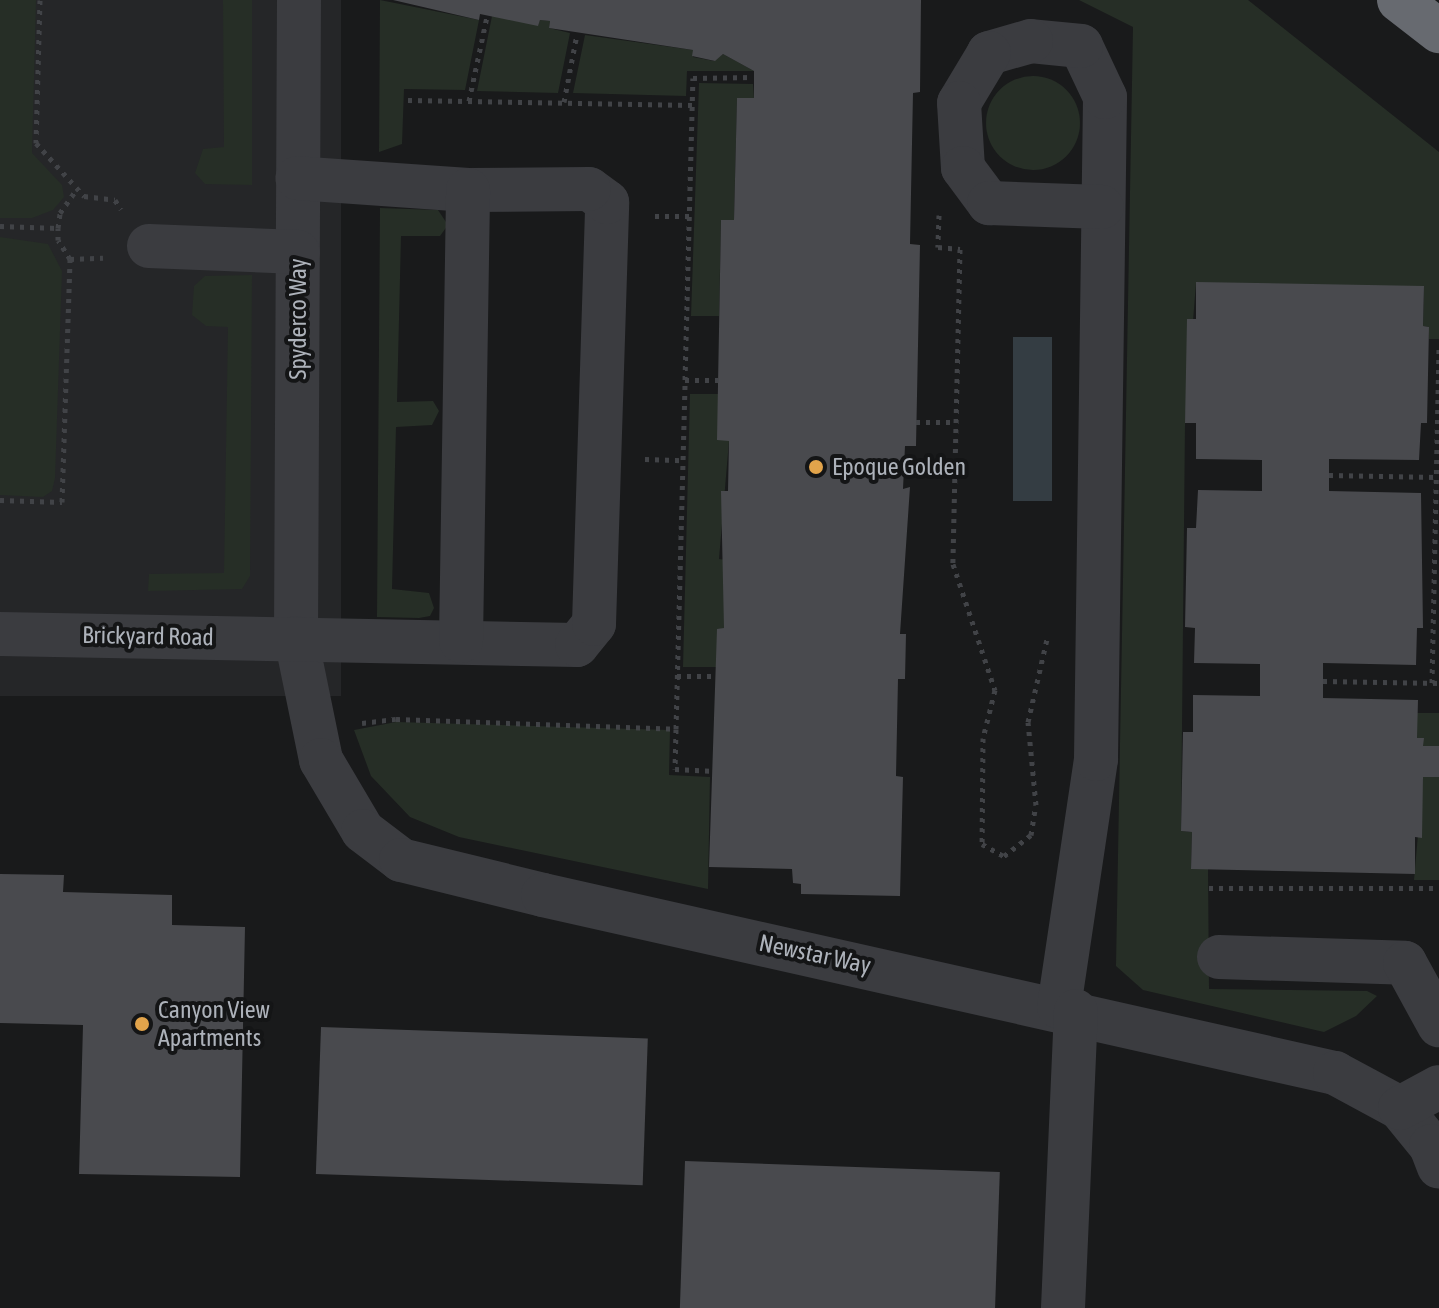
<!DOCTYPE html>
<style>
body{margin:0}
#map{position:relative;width:1439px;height:1308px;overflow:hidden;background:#191a1b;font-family:"Asap Condensed",sans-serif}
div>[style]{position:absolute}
.built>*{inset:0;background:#252628;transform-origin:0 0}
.green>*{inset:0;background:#262e26}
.round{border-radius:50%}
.water>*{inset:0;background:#343d43;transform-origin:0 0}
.building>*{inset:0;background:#494a4e;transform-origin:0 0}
.path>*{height:5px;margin-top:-2.5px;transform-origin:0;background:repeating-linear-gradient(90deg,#414347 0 4px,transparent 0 10px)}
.minor>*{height:44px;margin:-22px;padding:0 22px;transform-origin:22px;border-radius:22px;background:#3b3c40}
.highway>*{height:44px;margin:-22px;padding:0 22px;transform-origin:22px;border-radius:22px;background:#676a70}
.dots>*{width:22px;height:22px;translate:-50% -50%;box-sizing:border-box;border:4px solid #141516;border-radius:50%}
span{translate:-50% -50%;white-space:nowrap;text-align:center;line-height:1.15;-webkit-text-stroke:8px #141516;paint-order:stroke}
.street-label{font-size:24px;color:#adb2ba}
.poi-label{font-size:24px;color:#adb2ba}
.left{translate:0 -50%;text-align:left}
</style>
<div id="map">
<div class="built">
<div style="left:0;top:0;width:341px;height:696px"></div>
</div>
<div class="green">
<div style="clip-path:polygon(0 0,36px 0,32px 153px,62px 185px,64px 197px,53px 210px,32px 218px,0 218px)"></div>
<div style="clip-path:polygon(223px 0,252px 0,252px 185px,205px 184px,195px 173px,203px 149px,224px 147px)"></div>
<div style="clip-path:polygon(380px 0,479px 20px,465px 90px,404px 89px,402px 144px,379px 152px)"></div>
<div style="clip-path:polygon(1079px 0,1248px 0,1439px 152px,1439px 339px,1429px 339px,1429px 327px,1423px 326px,1424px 287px,1196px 283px,1185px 423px,1181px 831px,1192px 832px,1191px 869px,1208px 869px,1209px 989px,1367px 991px,1377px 996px,1356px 1016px,1324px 1032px,1143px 990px,1116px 966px,1133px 27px)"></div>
<div style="clip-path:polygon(492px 16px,538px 25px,540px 20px,550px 21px,549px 28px,570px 33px,558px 93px,477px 91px)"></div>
<div style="clip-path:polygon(585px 35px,693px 50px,693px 57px,714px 61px,723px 54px,754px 71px,687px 71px,686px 96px,573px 93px)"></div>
<div class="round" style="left:986px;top:76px;width:94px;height:94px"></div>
<div style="clip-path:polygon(699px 83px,753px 84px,754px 98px,737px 98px,734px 220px,721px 220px,719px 316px,691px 316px)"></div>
<div style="clip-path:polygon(380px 208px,438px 210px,448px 225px,440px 236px,401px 236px,397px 402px,433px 401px,439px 411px,432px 425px,396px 427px,392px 589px,429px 593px,434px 608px,430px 616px,419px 618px,377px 617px)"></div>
<div style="clip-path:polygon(0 237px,48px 244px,62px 271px,55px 478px,52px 491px,43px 497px,0 495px)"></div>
<div style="clip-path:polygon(252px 275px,250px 576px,242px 589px,148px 591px,149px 574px,224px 573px,228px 327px,206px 326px,192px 315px,194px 286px,205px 276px)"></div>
<div style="clip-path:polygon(690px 394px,718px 394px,729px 441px,719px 559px,726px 560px,724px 628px,717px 667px,683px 667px)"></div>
<div style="clip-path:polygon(1417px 713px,1439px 713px,1439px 746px,1423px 746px,1423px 738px,1417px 738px)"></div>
<div style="clip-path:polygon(396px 722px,670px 730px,669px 775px,710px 777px,708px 889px,459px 837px,410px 817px,371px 776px,354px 730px)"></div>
<div style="clip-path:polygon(1423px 777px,1439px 777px,1439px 880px,1414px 880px)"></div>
</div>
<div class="water">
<div style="left:1013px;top:337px;width:39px;height:164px"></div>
</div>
<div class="building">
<div style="clip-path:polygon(393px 0,921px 0,920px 92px,913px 93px,910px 244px,920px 245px,916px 446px,905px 446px,903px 489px,910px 487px,900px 634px,906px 634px,905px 679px,898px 679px,896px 776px,903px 777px,900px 896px,801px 894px,801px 884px,793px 883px,792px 869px,709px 867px,717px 629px,724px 628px,721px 491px,728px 491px,729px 441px,717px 440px,721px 220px,734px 220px,737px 98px,754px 98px,754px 71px,723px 54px,715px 61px,692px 56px,693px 50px,549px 28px,550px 21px,540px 20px,538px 26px,480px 14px,479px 20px)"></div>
<div style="clip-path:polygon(1196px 282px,1424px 286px,1423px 326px,1429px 327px,1427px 423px,1421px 423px,1419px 460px,1329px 459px,1329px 491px,1421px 493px,1423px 628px,1417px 628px,1416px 665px,1323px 663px,1323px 698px,1418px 700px,1417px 738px,1424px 738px,1423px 746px,1439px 746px,1439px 777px,1423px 777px,1422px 838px,1415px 837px,1415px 874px,1191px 869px,1192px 832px,1181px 831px,1183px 732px,1193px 732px,1193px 695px,1260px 696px,1260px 664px,1194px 663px,1195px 628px,1185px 627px,1187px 528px,1196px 528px,1198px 490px,1262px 491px,1262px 460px,1196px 459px,1196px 423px,1185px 423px,1187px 319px,1196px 319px)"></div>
<div style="clip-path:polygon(0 874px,64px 875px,63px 892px,172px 895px,172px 925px,245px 927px,240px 1177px,79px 1174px,83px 1025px,0 1023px)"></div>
<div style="left:321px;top:1027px;width:327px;height:147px;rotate:2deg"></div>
<div style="left:685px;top:1161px;width:315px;height:147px;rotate:2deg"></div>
</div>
<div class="path">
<div style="left:40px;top:0;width:143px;rotate:91.6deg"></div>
<div style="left:36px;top:143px;width:72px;rotate:47.8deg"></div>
<div style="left:84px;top:196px;width:31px;rotate:7deg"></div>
<div style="left:115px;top:200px;width:11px;rotate:56deg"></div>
<div style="left:408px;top:100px;width:284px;rotate:1deg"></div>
<div style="left:469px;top:101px;width:87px;rotate:-78deg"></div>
<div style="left:564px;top:102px;width:69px;rotate:-79.2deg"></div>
<div style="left:939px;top:215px;width:32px;rotate:92deg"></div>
<div style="left:938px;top:247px;width:22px;rotate:5deg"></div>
<div style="left:960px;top:249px;width:315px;rotate:91.3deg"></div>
<div style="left:953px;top:564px;width:133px;rotate:71.6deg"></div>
<div style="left:995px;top:690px;width:49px;rotate:104deg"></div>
<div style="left:983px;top:738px;width:106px;rotate:90.5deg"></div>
<div style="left:982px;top:844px;width:25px;rotate:29deg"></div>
<div style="left:1004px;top:856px;width:34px;rotate:-38deg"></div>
<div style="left:1031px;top:835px;width:30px;rotate:-81deg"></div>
<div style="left:1036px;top:805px;width:83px;rotate:-95.5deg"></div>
<div style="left:1028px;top:722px;width:89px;rotate:-77.1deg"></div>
<div style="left:655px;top:216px;width:34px"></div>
<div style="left:0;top:226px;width:58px;rotate:2deg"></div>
<div style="left:70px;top:259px;width:22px;rotate:-122deg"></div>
<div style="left:58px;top:240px;width:12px;rotate:-90deg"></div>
<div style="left:58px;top:228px;width:15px;rotate:-82deg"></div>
<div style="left:60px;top:213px;width:29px;rotate:-55deg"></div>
<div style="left:685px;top:380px;width:302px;rotate:-88.5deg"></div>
<div style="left:693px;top:78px;width:60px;rotate:-1deg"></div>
<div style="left:916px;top:422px;width:40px"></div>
<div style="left:645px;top:459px;width:38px;rotate:2deg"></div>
<div style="left:1329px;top:475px;width:107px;rotate:1.1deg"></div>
<div style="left:0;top:500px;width:62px;rotate:1.8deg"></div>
<div style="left:62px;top:502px;width:243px;rotate:-88.1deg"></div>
<div style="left:70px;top:259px;width:33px;rotate:-2deg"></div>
<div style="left:677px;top:676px;width:39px"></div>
<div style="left:1323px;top:681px;width:116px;rotate:1deg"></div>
<div style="left:1432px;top:683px;width:336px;rotate:-88.8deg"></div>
<div style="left:362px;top:723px;width:34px;rotate:-7deg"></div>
<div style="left:396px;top:719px;width:280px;rotate:2deg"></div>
<div style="left:676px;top:729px;width:349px;rotate:-88.5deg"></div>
<div style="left:685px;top:380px;width:33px"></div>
<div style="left:676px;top:729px;width:40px;rotate:91.4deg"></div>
<div style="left:675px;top:769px;width:35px;rotate:3deg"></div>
<div style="left:1209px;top:888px;width:230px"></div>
</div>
<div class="minor">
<div style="left:299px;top:0;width:638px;rotate:90.27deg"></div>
<div style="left:296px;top:638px;width:125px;rotate:78.4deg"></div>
<div style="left:321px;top:760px;width:82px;rotate:59.4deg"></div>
<div style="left:363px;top:831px;width:48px;rotate:37.3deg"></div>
<div style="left:401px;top:860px;width:146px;rotate:13.8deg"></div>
<div style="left:543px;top:895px;width:812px;rotate:12.67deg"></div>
<div style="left:1335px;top:1073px;width:74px;rotate:28.3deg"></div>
<div style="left:1400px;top:1108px;width:49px;rotate:50.8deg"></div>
<div style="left:1431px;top:1146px;width:22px;rotate:69deg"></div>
<div style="left:149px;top:246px;width:149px;rotate:2.3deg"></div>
<div style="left:0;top:634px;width:577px;rotate:1.09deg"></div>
<div style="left:577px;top:645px;width:27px;rotate:-51deg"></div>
<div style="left:594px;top:624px;width:422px;rotate:-88.2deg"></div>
<div style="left:607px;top:202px;width:22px;rotate:-144deg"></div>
<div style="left:589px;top:189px;width:121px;rotate:179.5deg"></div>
<div style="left:468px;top:190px;width:171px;rotate:-176deg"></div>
<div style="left:461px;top:641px;width:451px;rotate:-89.1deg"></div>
<div style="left:1219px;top:957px;width:186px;rotate:1.8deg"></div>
<div style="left:1405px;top:963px;width:71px;rotate:61.3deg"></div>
<div style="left:1059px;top:1007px;width:251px;rotate:-81.5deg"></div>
<div style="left:1096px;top:759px;width:662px;rotate:-89.22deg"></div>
<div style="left:1105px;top:97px;width:56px;rotate:-115.2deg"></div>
<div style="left:1081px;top:46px;width:50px;rotate:-174.3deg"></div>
<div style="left:1031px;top:41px;width:44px;rotate:164.1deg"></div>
<div style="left:989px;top:53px;width:58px;rotate:121deg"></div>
<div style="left:959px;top:103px;width:65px;rotate:86.5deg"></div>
<div style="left:963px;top:168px;width:44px;rotate:53.4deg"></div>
<div style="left:989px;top:203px;width:113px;rotate:2deg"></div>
<div style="left:1400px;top:1108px;width:44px;rotate:-28.3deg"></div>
<div style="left:1063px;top:1308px;width:297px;rotate:-87.5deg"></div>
</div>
<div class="highway">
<div style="left:1399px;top:0;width:51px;rotate:37.8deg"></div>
</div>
<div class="dots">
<div style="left:816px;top:467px;background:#e2a44b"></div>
<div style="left:142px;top:1024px;background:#e2a44b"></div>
</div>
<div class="street-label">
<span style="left:298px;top:319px;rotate:-90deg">Spyderco Way</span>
<span style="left:148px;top:636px;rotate:1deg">Brickyard Road</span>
<span style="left:815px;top:954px;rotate:12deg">Newstar Way</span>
</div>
<div class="poi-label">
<span class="left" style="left:832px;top:467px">Epoque Golden</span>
<span class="left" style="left:158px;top:1024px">Canyon View<br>Apartments</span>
</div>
</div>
